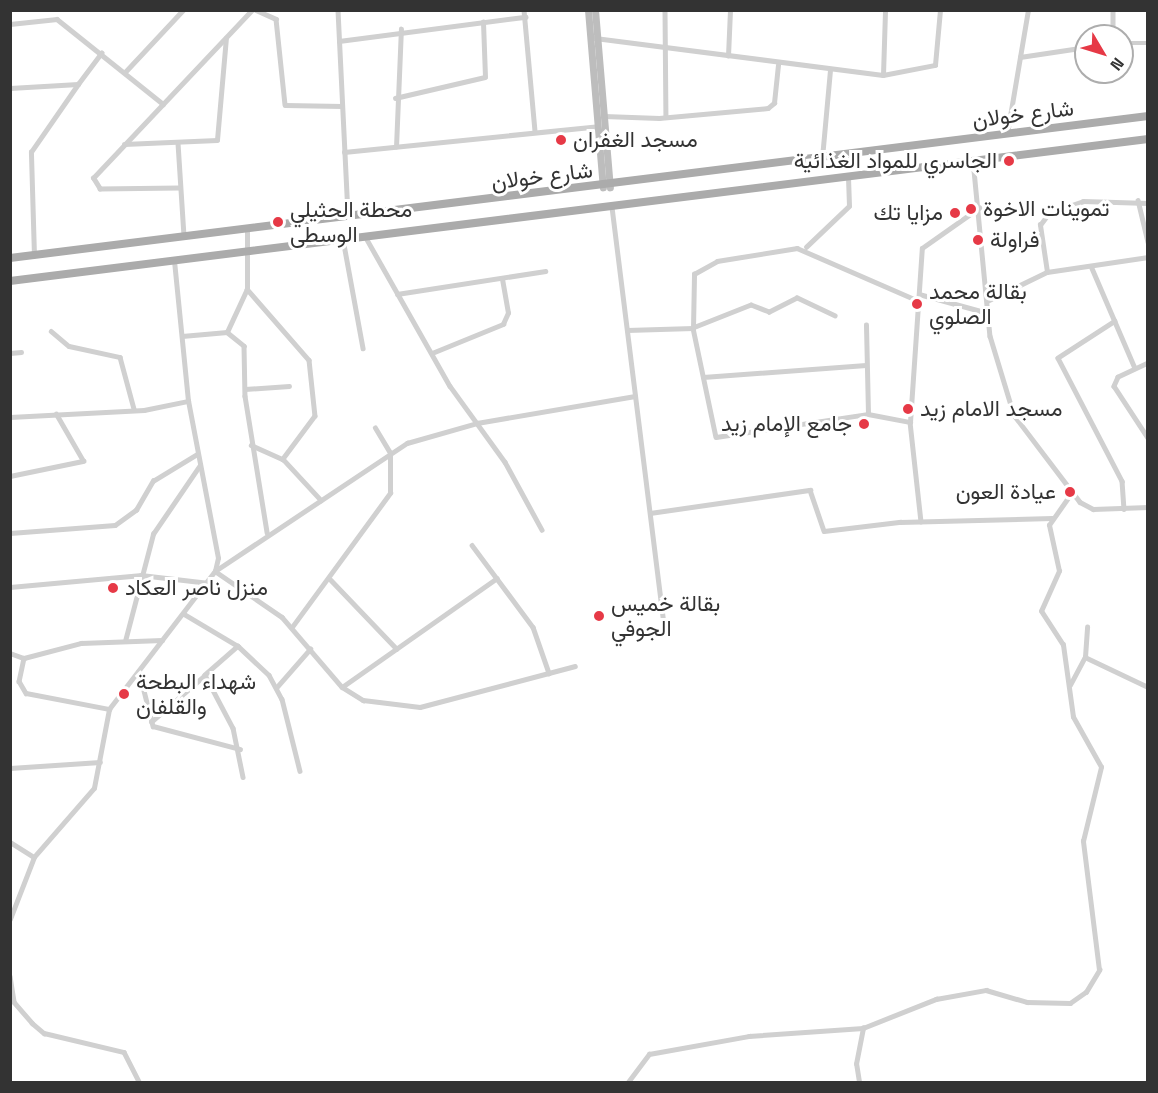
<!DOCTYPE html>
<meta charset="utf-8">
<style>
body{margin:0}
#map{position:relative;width:1158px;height:1093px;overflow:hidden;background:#fff;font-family:"Space Grotesk",Vazirmatn,sans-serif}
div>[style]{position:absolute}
.street>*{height:4.5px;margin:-2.25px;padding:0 2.25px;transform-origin:2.25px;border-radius:2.25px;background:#d0d0d0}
.secondary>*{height:7px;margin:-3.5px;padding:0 3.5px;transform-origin:3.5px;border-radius:3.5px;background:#bdbdbd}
.primary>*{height:8px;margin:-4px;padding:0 4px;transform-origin:4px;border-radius:4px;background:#ababab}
.dots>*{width:16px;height:16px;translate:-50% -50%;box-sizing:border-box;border:3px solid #fff;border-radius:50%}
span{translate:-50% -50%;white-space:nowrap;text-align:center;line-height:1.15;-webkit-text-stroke:6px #fff;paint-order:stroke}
.street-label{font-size:22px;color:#333}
.poi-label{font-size:22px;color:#333}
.left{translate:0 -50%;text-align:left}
.right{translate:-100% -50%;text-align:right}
.frame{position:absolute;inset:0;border:12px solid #333;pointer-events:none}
.north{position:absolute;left:1074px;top:24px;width:60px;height:60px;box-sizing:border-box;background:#fff;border:2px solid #adadad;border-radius:50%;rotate:128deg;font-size:16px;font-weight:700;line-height:24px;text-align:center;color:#333}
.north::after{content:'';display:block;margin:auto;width:21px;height:27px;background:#e63946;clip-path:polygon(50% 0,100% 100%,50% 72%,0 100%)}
</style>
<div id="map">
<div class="street">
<div style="left:256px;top:10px;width:22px;rotate:24deg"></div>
<div style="left:276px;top:19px;width:86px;rotate:84deg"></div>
<div style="left:285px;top:105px;width:57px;rotate:1deg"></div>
<div style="left:338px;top:10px;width:207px;rotate:87.2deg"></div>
<div style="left:524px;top:10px;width:121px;rotate:84.8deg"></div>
<div style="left:665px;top:10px;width:107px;rotate:89.5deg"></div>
<div style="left:1113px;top:10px;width:26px;rotate:90deg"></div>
<div style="left:10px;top:24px;width:47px;rotate:-6.1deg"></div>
<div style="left:57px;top:19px;width:136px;rotate:38.7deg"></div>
<div style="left:595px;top:38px;width:290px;rotate:7.3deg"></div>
<div style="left:883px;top:75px;width:53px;rotate:-10.9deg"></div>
<div style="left:935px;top:65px;width:55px;rotate:-84.8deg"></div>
<div style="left:339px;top:41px;width:188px;rotate:-7.4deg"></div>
<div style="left:1122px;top:43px;width:26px"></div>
<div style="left:728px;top:56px;width:46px;rotate:-87.5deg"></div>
<div style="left:1020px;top:57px;width:67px;rotate:-8.6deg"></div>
<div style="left:125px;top:72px;width:85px;rotate:-46.9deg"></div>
<div style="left:883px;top:75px;width:65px;rotate:-88.2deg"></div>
<div style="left:10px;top:88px;width:68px;rotate:-3.4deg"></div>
<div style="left:78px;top:84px;width:39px;rotate:-53deg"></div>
<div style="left:395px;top:98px;width:92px;rotate:-13.1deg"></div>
<div style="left:485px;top:77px;width:55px;rotate:-92.1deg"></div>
<div style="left:604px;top:116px;width:55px;rotate:2.1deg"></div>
<div style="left:659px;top:118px;width:109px;rotate:-5.2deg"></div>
<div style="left:768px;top:108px;width:8px;rotate:-40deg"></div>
<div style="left:774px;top:103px;width:38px;rotate:-84deg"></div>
<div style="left:1007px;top:134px;width:126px;rotate:-80.4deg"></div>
<div style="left:178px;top:143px;width:94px;rotate:86.3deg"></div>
<div style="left:124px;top:144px;width:93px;rotate:-2.5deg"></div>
<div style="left:217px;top:140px;width:102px;rotate:-85deg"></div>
<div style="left:396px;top:147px;width:118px;rotate:-87.6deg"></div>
<div style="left:344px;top:152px;width:255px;rotate:-5.8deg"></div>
<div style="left:822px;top:158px;width:88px;rotate:-84.8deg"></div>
<div style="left:973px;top:160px;width:177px;rotate:84.5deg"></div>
<div style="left:990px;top:336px;width:83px;rotate:73.1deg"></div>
<div style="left:1014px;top:415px;width:109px;rotate:52.8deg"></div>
<div style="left:1080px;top:502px;width:15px;rotate:28deg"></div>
<div style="left:1093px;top:509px;width:55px;rotate:-2.1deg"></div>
<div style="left:179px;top:188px;width:79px;rotate:179.3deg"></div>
<div style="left:100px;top:189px;width:13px;rotate:-122deg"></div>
<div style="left:93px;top:178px;width:231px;rotate:-46.6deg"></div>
<div style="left:1138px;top:200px;width:43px;rotate:76.6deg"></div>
<div style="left:612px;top:207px;width:415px;rotate:82.9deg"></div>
<div style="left:365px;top:236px;width:172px;rotate:60.5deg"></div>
<div style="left:450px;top:386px;width:94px;rotate:54.1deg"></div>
<div style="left:505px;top:462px;width:77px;rotate:61.4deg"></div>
<div style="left:343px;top:239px;width:111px;rotate:79.6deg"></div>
<div style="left:806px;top:247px;width:59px;rotate:-43.6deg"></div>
<div style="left:849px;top:206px;width:30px;rotate:-92deg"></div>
<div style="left:34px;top:256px;width:104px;rotate:-91.7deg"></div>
<div style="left:31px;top:152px;width:83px;rotate:-55.3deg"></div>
<div style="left:1091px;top:266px;width:111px;rotate:66.7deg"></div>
<div style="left:1047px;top:272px;width:48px;rotate:-98.5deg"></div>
<div style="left:1040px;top:225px;width:15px;rotate:-53deg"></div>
<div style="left:1049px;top:213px;width:36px;rotate:-19deg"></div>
<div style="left:1083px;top:201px;width:65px;rotate:1.8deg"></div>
<div style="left:247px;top:289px;width:94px;rotate:48.9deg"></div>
<div style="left:309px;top:360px;width:56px;rotate:83.9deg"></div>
<div style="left:315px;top:416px;width:54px;rotate:126.7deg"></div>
<div style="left:397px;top:294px;width:150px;rotate:-8.8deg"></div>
<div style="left:919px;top:294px;width:72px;rotate:15.4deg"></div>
<div style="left:987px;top:301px;width:67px;rotate:-25.8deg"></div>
<div style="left:1047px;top:272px;width:102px;rotate:-8.4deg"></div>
<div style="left:835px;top:316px;width:42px;rotate:-154.7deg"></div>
<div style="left:797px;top:298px;width:31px;rotate:153deg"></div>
<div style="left:769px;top:312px;width:19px;rotate:-159deg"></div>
<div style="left:751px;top:305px;width:62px;rotate:158.4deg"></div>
<div style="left:693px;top:328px;width:111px;rotate:78.1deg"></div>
<div style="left:716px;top:437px;width:154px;rotate:-8.6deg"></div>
<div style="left:868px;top:414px;width:89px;rotate:-91.3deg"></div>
<div style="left:1115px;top:321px;width:68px;rotate:147deg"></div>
<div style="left:1058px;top:358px;width:139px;rotate:62.5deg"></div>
<div style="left:1122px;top:481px;width:28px;rotate:86deg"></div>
<div style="left:627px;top:330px;width:66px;rotate:-1.7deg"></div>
<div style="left:693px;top:328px;width:54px;rotate:-88.9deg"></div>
<div style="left:694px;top:274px;width:26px;rotate:-29deg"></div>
<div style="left:717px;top:261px;width:81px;rotate:-9.2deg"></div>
<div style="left:797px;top:248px;width:133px;rotate:23.5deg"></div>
<div style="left:51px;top:331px;width:23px;rotate:40deg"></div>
<div style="left:69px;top:346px;width:52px;rotate:12.2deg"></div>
<div style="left:120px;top:357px;width:54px;rotate:74.9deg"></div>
<div style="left:227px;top:332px;width:47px;rotate:-65.1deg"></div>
<div style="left:247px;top:289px;width:58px;rotate:-90deg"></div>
<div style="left:182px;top:336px;width:45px;rotate:-5.1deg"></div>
<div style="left:227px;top:332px;width:22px;rotate:39deg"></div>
<div style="left:244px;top:346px;width:50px;rotate:88.9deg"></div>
<div style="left:245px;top:396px;width:138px;rotate:80.8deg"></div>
<div style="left:10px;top:353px;width:11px;rotate:-5deg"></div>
<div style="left:432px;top:353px;width:77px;rotate:-22.2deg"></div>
<div style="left:503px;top:324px;width:12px;rotate:-66deg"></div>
<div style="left:508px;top:313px;width:35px;rotate:-100deg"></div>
<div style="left:1148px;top:363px;width:33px;rotate:155deg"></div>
<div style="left:1118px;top:377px;width:10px;rotate:114deg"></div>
<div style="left:1114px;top:386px;width:62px;rotate:56.8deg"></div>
<div style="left:703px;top:377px;width:163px;rotate:-4.2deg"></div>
<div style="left:245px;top:389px;width:44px;rotate:-3.9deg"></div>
<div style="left:868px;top:414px;width:43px;rotate:10.8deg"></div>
<div style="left:910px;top:422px;width:100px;rotate:83.7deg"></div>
<div style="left:10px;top:417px;width:134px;rotate:-3deg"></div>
<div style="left:144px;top:410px;width:45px;rotate:-11.6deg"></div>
<div style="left:910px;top:422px;width:174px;rotate:-86.1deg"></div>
<div style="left:922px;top:248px;width:70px;rotate:-35.1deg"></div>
<div style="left:251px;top:445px;width:35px;rotate:24deg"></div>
<div style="left:283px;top:459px;width:56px;rotate:47.2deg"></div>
<div style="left:10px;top:476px;width:75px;rotate:-11.6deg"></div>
<div style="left:83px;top:461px;width:54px;rotate:-119.9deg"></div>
<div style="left:650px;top:513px;width:162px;rotate:-8.2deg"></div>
<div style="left:810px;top:490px;width:43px;rotate:71.1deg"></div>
<div style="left:824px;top:531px;width:77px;rotate:-6.8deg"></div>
<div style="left:900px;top:522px;width:152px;rotate:-1.5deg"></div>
<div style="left:10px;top:533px;width:105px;rotate:-4.4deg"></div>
<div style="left:115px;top:525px;width:26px;rotate:-36deg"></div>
<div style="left:136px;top:510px;width:34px;rotate:-60deg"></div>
<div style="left:153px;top:481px;width:52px;rotate:-31.5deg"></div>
<div style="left:472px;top:545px;width:102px;rotate:53.4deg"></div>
<div style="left:533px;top:627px;width:49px;rotate:70.8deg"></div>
<div style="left:215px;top:571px;width:231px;rotate:-33.7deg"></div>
<div style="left:407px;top:443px;width:73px;rotate:-15.9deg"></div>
<div style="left:477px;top:423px;width:160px;rotate:-9.7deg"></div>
<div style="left:215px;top:571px;width:81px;rotate:34.5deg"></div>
<div style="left:282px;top:617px;width:92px;rotate:49.4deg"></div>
<div style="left:342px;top:687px;width:25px;rotate:32deg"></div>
<div style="left:363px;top:700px;width:57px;rotate:7deg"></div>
<div style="left:420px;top:707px;width:160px;rotate:-14.8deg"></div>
<div style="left:331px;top:580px;width:95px;rotate:46.3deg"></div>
<div style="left:10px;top:587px;width:132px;rotate:-5.2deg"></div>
<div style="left:141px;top:575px;width:68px;rotate:6.7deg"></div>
<div style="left:184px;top:614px;width:63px;rotate:30.7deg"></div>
<div style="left:238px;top:646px;width:42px;rotate:43.1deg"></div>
<div style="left:269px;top:675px;width:27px;rotate:62deg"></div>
<div style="left:282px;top:699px;width:74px;rotate:76deg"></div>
<div style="left:292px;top:627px;width:166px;rotate:-53.8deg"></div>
<div style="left:390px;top:493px;width:40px;rotate:-90deg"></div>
<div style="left:390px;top:453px;width:29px;rotate:-121deg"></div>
<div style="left:125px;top:641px;width:111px;rotate:-75.3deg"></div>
<div style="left:153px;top:534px;width:83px;rotate:-55.7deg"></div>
<div style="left:238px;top:646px;width:44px;rotate:138.7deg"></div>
<div style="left:205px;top:675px;width:60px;rotate:62.2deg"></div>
<div style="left:233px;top:728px;width:50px;rotate:78.5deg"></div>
<div style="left:10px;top:653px;width:15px;rotate:20deg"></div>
<div style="left:24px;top:658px;width:59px;rotate:-14.7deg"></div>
<div style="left:81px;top:643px;width:81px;rotate:-2.1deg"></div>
<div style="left:1085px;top:657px;width:70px;rotate:25.5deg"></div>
<div style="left:24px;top:658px;width:24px;rotate:102deg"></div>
<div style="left:19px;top:681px;width:14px;rotate:60deg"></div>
<div style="left:26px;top:693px;width:85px;rotate:10.9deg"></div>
<div style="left:139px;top:671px;width:57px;rotate:75.7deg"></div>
<div style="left:153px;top:726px;width:90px;rotate:14.8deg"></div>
<div style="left:1070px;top:685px;width:32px;rotate:-62deg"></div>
<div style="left:1085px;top:657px;width:30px;rotate:-86deg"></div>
<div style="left:342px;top:687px;width:189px;rotate:-35.1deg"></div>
<div style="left:276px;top:688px;width:52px;rotate:-48.9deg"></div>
<div style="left:151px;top:722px;width:72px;rotate:-41deg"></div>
<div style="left:10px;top:768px;width:90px;rotate:-3.8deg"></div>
<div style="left:10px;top:842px;width:28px;rotate:32deg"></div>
<div style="left:10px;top:919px;width:66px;rotate:-68.8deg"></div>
<div style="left:34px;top:857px;width:91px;rotate:-49deg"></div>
<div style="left:94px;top:788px;width:80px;rotate:-79.2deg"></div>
<div style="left:109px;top:709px;width:174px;rotate:-52.5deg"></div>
<div style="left:215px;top:571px;width:13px;rotate:-77deg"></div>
<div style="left:218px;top:558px;width:160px;rotate:-100.8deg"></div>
<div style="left:188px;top:401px;width:141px;rotate:-95.7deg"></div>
<div style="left:10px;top:976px;width:26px;rotate:81deg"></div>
<div style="left:14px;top:1002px;width:28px;rotate:49deg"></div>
<div style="left:32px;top:1023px;width:16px;rotate:40deg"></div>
<div style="left:44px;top:1033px;width:82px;rotate:13.4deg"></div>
<div style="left:124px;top:1052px;width:34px;rotate:63deg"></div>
<div style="left:628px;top:1082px;width:35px;rotate:-53deg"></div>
<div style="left:649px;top:1054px;width:102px;rotate:-10.2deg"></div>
<div style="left:749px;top:1036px;width:114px;rotate:-4deg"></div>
<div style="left:859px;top:1082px;width:18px;rotate:-99deg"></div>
<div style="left:856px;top:1064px;width:37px;rotate:-79deg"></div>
<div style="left:863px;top:1028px;width:79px;rotate:-21.7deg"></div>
<div style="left:936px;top:999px;width:51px;rotate:-10.2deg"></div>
<div style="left:986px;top:990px;width:43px;rotate:16.3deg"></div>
<div style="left:1027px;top:1002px;width:43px;rotate:1.3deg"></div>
<div style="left:1070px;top:1003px;width:19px;rotate:-35deg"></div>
<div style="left:1086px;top:992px;width:26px;rotate:-59deg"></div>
<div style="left:1099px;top:970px;width:130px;rotate:-97.1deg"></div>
<div style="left:1083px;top:841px;width:76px;rotate:-76.3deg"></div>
<div style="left:1101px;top:767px;width:57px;rotate:-119.2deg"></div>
<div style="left:1073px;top:717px;width:73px;rotate:-97.9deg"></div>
<div style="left:1063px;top:645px;width:40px;rotate:-122.9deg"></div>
<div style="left:1041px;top:611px;width:44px;rotate:-65.8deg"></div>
<div style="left:1059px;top:571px;width:47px;rotate:-102.3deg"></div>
<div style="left:1049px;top:525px;width:39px;rotate:-55deg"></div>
</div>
<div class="secondary">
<div style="left:588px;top:10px;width:178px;rotate:85.2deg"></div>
<div style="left:595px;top:10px;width:178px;rotate:85.2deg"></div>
</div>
<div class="primary">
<div style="left:10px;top:258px;width:1147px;rotate:-7.11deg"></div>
<div style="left:10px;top:281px;width:1147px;rotate:-7.11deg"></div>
</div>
<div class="dots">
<div style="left:561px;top:140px;background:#e63946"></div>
<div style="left:1009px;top:161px;background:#e63946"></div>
<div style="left:971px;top:209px;background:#e63946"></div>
<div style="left:955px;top:213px;background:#e63946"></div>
<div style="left:278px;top:222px;background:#e63946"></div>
<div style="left:978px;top:240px;background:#e63946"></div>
<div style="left:917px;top:304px;background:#e63946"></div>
<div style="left:908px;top:409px;background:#e63946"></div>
<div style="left:864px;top:424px;background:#e63946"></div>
<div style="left:1070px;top:492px;background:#e63946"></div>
<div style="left:113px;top:588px;background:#e63946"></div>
<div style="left:599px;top:616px;background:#e63946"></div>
<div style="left:124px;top:694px;background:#e63946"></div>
</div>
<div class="street-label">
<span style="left:1023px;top:114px;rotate:-7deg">شارع خولان</span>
<span style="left:542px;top:176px;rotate:-7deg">شارع خولان</span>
</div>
<div class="poi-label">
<span class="left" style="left:573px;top:140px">مسجد الغفران</span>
<span class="right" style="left:997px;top:161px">الجاسري للمواد الغذائية</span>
<span class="left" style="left:290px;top:222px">محطة الحثيلي<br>الوسطى</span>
<span class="left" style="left:983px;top:209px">تموينات الاخوة</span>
<span class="right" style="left:943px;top:213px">مزايا تك</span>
<span class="left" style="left:990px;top:240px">فراولة</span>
<span class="left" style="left:929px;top:304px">بقالة محمد<br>الصلوي</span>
<span class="left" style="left:920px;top:409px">مسجد الامام زيد</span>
<span class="right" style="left:852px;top:424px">جامع الإمام زيد</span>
<span class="right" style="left:1056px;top:492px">عيادة العون</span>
<span class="left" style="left:125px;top:588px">منزل ناصر العكاد</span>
<span class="left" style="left:611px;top:616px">بقالة خميس<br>الجوفي</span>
<span class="left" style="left:136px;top:694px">شهداء البطحة<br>والقلفان</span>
</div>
<div class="frame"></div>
<div class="north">N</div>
</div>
